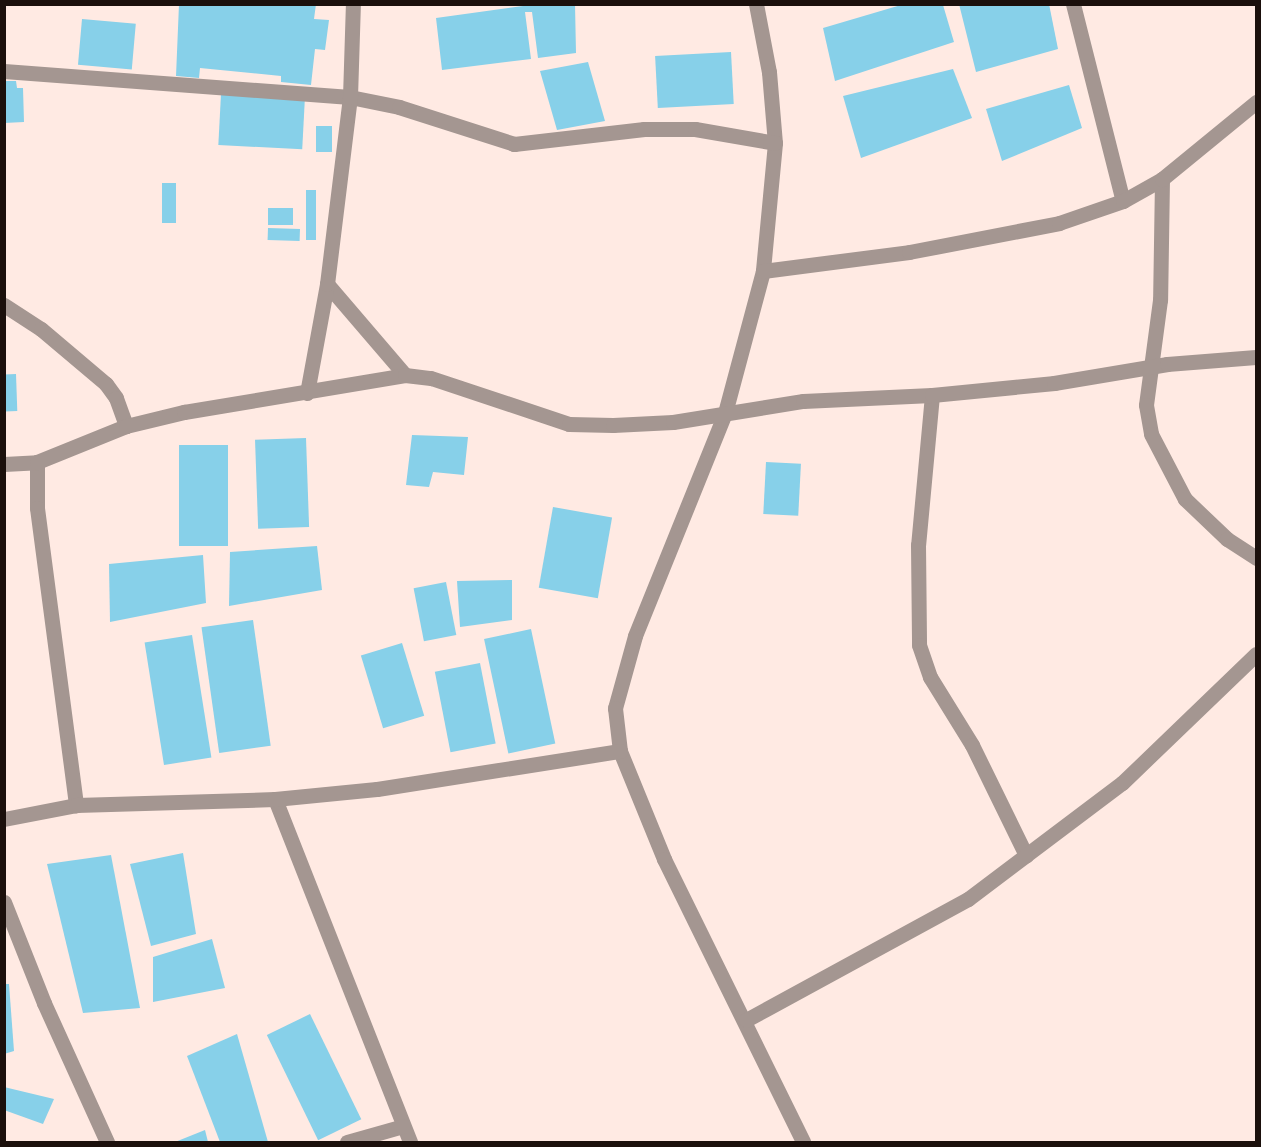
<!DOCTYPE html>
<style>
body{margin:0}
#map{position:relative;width:1261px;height:1147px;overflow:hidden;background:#ffeae3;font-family:"Zilla Slab",serif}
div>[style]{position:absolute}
.building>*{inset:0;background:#87d0e9;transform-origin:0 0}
.minor>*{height:15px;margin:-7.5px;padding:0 7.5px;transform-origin:7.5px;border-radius:7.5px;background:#a49691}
span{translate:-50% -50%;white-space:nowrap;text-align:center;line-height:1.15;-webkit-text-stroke:4.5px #fdfdfd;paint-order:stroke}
.frame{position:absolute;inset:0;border:6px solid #1b100c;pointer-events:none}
</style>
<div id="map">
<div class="building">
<div style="clip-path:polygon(179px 4px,316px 4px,314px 19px,329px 20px,325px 50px,315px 49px,311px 85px,281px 82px,281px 76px,200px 68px,199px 78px,176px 76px)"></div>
<div style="clip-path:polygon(538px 4px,575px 4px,576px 53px,538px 58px,532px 12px,525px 12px,531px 59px,442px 70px,436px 18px)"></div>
<div style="clip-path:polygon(959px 4px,1049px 4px,1058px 49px,976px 72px)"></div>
<div style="clip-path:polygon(901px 5px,943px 5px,954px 42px,835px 81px,823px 28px)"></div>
<div style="left:82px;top:19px;width:54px;height:46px;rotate:5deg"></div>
<div style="left:731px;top:52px;width:52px;height:76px;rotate:87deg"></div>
<div style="clip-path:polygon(588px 62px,605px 121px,557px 130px,540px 71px)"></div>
<div style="clip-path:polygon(953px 69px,972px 118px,861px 158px,843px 96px)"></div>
<div style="clip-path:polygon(4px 81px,16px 81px,17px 88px,23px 88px,24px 122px,4px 123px)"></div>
<div style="clip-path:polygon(1069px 85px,1082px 128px,1002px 161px,986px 109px)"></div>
<div style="left:221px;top:94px;width:84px;height:51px;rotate:3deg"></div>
<div style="left:316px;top:126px;width:16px;height:26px"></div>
<div style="left:162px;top:183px;width:14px;height:40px"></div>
<div style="left:306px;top:190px;width:10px;height:50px"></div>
<div style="left:268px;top:208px;width:25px;height:17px"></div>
<div style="left:268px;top:228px;width:32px;height:12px;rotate:2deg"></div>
<div style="left:16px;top:374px;width:37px;height:12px;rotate:88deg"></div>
<div style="clip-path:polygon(412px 435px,468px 437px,464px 475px,433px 472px,429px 487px,406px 485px)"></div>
<div style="left:306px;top:438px;width:89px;height:51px;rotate:88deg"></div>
<div style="left:179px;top:445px;width:49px;height:101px"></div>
<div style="left:766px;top:462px;width:35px;height:52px;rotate:3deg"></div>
<div style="left:553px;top:507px;width:60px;height:82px;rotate:10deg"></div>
<div style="clip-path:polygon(317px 546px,322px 590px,229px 606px,230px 552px)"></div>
<div style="clip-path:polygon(203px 555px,206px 603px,110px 622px,109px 564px)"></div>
<div style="clip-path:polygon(512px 580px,512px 620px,460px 627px,457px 581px)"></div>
<div style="left:446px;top:582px;width:54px;height:33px;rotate:79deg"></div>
<div style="left:253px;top:620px;width:127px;height:52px;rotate:82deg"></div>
<div style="left:531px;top:629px;width:117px;height:48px;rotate:78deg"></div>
<div style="left:192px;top:635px;width:124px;height:48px;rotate:81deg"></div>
<div style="left:402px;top:643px;width:76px;height:43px;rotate:73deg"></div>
<div style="left:480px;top:663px;width:82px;height:46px;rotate:79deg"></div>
<div style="clip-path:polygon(183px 853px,196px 934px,151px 946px,130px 864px)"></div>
<div style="clip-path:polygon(111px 855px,140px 1008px,83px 1013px,47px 864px)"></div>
<div style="clip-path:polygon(212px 939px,225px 988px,153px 1002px,153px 957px)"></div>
<div style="clip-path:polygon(4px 984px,9px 984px,14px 1051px,4px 1054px)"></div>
<div style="left:310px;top:1014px;width:117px;height:48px;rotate:64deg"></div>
<div style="clip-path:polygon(237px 1034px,268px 1142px,220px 1142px,187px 1056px)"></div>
<div style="clip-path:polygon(4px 1087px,54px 1099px,43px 1124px,4px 1110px)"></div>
<div style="clip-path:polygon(205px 1130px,208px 1142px,175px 1142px)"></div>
</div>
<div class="minor">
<div style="left:756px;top:4px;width:69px;rotate:79.2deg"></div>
<div style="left:769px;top:72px;width:71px;rotate:85.2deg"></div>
<div style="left:775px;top:143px;width:129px;rotate:95.4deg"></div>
<div style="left:763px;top:271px;width:147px;rotate:105deg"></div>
<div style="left:725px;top:413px;width:240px;rotate:112deg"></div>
<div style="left:635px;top:636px;width:75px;rotate:105.5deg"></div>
<div style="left:615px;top:708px;width:43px;rotate:83.4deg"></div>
<div style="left:620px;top:751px;width:117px;rotate:67.8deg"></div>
<div style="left:664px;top:859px;width:315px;rotate:63.8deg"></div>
<div style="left:1073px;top:4px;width:203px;rotate:75.8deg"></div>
<div style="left:4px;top:71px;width:347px;rotate:4.3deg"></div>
<div style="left:350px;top:97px;width:50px;rotate:11.5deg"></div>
<div style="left:399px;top:107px;width:121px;rotate:17.8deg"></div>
<div style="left:514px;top:144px;width:131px;rotate:-6.6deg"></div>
<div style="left:644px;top:129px;width:51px"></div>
<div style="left:695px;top:129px;width:81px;rotate:9.9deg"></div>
<div style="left:1162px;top:179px;width:121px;rotate:90.9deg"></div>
<div style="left:1160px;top:300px;width:106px;rotate:97.6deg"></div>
<div style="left:1146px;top:405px;width:29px;rotate:80deg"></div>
<div style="left:1151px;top:434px;width:73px;rotate:62.4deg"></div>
<div style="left:1185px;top:499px;width:58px;rotate:43.6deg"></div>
<div style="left:1227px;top:539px;width:35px;rotate:33deg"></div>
<div style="left:763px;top:271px;width:147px;rotate:-7.4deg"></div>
<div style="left:909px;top:252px;width:153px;rotate:-10.9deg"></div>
<div style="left:1059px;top:223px;width:68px;rotate:-19deg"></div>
<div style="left:1123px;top:201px;width:45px;rotate:-29.4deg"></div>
<div style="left:1162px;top:179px;width:122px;rotate:-39.3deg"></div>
<div style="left:327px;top:284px;width:120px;rotate:49.4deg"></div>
<div style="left:4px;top:305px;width:44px;rotate:33deg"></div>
<div style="left:41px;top:329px;width:85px;rotate:40.2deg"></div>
<div style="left:106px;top:384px;width:17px;rotate:54deg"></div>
<div style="left:116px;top:398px;width:30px;rotate:70deg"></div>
<div style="left:307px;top:393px;width:111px;rotate:-79.6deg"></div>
<div style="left:327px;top:284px;width:188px;rotate:-83deg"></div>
<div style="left:350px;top:97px;width:93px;rotate:-88.2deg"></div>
<div style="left:932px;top:395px;width:151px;rotate:95.3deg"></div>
<div style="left:918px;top:545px;width:100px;rotate:89.4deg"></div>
<div style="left:919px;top:645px;width:34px;rotate:71deg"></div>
<div style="left:930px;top:677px;width:80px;rotate:58.3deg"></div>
<div style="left:972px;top:745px;width:123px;rotate:63.9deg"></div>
<div style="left:37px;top:462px;width:46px;rotate:90deg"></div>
<div style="left:37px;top:508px;width:300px;rotate:82.5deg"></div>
<div style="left:4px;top:464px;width:33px;rotate:-3deg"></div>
<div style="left:37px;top:462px;width:96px;rotate:-22deg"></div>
<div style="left:126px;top:426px;width:60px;rotate:-13.6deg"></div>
<div style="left:184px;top:412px;width:224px;rotate:-9.5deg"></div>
<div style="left:405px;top:375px;width:26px;rotate:7deg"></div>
<div style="left:431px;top:378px;width:145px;rotate:18.4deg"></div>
<div style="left:569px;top:424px;width:44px;rotate:1.3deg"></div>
<div style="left:613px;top:425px;width:60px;rotate:-2.9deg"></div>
<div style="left:673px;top:422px;width:132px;rotate:-9.2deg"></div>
<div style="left:803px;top:401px;width:129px;rotate:-2.7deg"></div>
<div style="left:932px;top:395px;width:123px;rotate:-5.6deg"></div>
<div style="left:1054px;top:383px;width:115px;rotate:-9.5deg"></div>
<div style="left:1167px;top:364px;width:89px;rotate:-4.5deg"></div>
<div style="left:275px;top:799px;width:369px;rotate:68.5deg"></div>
<div style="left:4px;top:819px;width:73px;rotate:-11deg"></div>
<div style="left:76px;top:805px;width:199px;rotate:-1.7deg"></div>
<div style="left:275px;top:799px;width:102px;rotate:-5.6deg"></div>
<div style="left:377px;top:789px;width:246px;rotate:-8.9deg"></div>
<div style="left:4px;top:902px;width:109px;rotate:68.4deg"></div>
<div style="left:44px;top:1003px;width:153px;rotate:65.6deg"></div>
<div style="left:746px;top:1020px;width:253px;rotate:-28.6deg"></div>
<div style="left:968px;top:899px;width:193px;rotate:-37deg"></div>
<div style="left:1122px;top:783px;width:186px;rotate:-43.9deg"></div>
<div style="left:347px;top:1142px;width:58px;rotate:-15.9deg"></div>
</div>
<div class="frame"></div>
</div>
